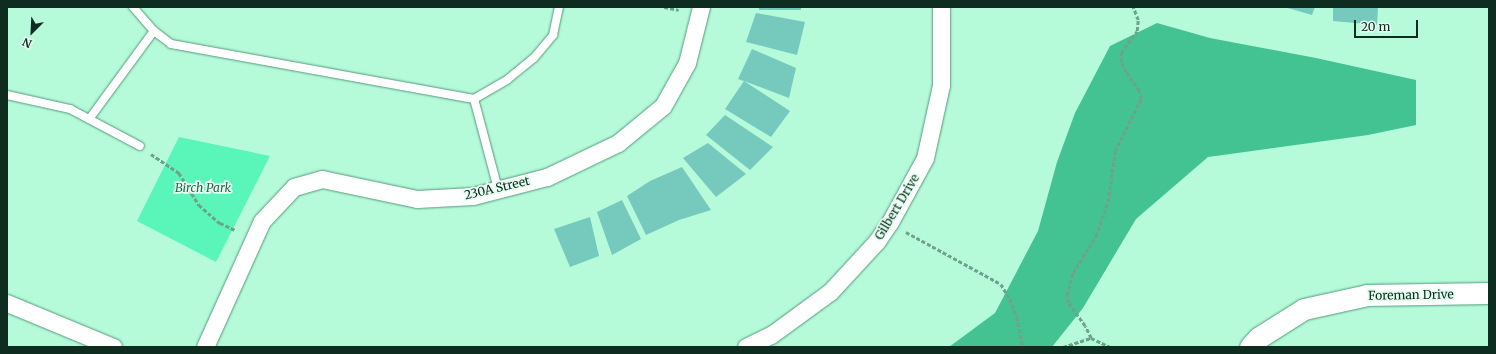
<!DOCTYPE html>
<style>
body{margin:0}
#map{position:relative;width:1496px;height:354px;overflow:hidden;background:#b5fbda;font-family:Merriweather,serif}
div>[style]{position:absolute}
.green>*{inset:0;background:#5af5b8}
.forest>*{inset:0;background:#42c391}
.building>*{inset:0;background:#75c9bd;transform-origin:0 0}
.path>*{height:2.5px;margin-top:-1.25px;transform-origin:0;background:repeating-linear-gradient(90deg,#6ea28a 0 4px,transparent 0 6px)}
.roads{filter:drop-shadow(0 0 1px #569a7b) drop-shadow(0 0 1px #569a7b)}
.service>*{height:8px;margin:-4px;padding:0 4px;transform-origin:4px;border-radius:4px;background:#fff}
.minor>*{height:17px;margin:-8.5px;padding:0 8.5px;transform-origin:8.5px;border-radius:8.5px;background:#fff}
.tertiary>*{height:21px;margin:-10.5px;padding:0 10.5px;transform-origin:10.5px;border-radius:10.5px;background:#fff}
span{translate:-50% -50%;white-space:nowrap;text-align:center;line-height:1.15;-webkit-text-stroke:3.5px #e3fef0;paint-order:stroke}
.park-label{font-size:12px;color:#23644a;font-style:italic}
.street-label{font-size:12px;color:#0f2c20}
.frame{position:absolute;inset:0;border:8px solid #0f2c20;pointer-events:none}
.north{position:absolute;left:12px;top:12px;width:40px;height:40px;-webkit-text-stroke:3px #e3fef0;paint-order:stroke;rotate:204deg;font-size:11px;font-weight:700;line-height:16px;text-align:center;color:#0f2c20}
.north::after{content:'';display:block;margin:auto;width:14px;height:18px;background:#0f2c20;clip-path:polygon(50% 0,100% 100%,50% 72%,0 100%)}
.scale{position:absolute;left:1354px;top:20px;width:64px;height:18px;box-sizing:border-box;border:2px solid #0f2c20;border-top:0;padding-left:5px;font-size:12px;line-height:14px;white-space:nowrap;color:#0f2c20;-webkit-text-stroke:3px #e3fef0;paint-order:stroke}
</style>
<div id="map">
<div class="green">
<div style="clip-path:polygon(179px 137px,270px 156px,216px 262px,137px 221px)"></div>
</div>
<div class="forest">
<div style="clip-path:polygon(1157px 23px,1210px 38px,1316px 58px,1416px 80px,1416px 125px,1368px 135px,1208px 157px,1136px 219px,1083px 308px,1052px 347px,949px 347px,995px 313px,1038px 231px,1057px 162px,1075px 113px,1110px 46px)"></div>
</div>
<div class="building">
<div style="left:759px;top:7px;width:42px;height:3px"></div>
<div style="clip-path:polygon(1284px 7px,1315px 7px,1312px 15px)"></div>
<div style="clip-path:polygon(1333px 7px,1378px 7px,1377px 25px,1333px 21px)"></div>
<div style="clip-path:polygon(756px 13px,805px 22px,797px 55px,746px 42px)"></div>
<div style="clip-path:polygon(752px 49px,796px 68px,789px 98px,744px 81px,790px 111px,771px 137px,725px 109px,744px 81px,738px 79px)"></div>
<div style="clip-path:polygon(725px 115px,773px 147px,750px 170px,706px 135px)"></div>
<div style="clip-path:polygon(708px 143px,746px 174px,716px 197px,683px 158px)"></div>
<div style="clip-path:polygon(682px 167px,711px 210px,679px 220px,646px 235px,627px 196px,650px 181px)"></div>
<div style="clip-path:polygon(622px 200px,641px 239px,612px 255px,597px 212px)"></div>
<div style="clip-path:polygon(590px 217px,599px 256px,570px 267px,554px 229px)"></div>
</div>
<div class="path">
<div style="left:664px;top:7px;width:15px;rotate:11deg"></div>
<div style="left:151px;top:154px;width:34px;rotate:34deg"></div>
<div style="left:179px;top:173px;width:38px;rotate:58deg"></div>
<div style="left:199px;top:205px;width:28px;rotate:41deg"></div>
<div style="left:220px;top:223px;width:17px;rotate:25deg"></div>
<div style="left:906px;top:232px;width:108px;rotate:28.7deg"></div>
<div style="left:1001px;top:284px;width:17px;rotate:59deg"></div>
<div style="left:1010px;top:299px;width:19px;rotate:69deg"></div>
<div style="left:1017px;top:317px;width:31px;rotate:79deg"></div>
<div style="left:1091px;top:338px;width:13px;rotate:-117deg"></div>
<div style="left:1085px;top:326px;width:29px;rotate:-126deg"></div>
<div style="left:1068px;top:303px;width:8px;rotate:-97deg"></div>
<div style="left:1067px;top:295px;width:23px;rotate:-75deg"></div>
<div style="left:1073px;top:273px;width:44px;rotate:-58.1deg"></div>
<div style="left:1096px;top:236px;width:36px;rotate:-71deg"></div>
<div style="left:1108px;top:202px;width:51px;rotate:-82.2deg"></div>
<div style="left:1115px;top:151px;width:58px;rotate:-63.4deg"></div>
<div style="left:1141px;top:99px;width:8px;rotate:-104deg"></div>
<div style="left:1139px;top:91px;width:23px;rotate:-124deg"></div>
<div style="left:1126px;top:72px;width:11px;rotate:-117deg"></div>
<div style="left:1121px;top:62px;width:9px;rotate:-90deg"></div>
<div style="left:1121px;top:53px;width:27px;rotate:-54deg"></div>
<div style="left:1137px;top:31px;width:11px;rotate:-85deg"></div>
<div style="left:1138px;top:20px;width:14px;rotate:-111deg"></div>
<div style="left:1063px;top:347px;width:29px;rotate:-18deg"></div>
<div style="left:1091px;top:338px;width:21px;rotate:25deg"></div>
</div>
<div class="roads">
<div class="service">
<div style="left:133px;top:7px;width:32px;rotate:49deg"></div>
<div style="left:154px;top:31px;width:21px;rotate:37deg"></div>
<div style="left:171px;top:44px;width:308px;rotate:10.3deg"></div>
<div style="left:7px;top:95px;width:65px;rotate:12.5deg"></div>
<div style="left:70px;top:109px;width:79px;rotate:27.9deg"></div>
<div style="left:90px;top:118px;width:108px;rotate:-53.7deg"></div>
<div style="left:498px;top:189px;width:93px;rotate:-104.9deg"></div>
<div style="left:474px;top:99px;width:39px;rotate:-30deg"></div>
<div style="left:508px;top:79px;width:33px;rotate:-39deg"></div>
<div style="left:534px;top:58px;width:30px;rotate:-50deg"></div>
<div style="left:553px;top:35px;width:29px;rotate:-78deg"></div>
</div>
<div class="minor">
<div style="left:7px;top:303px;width:115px;rotate:22.5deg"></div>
<div style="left:205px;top:347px;width:138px;rotate:-65.7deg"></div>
<div style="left:262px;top:221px;width:47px;rotate:-46.7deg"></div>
<div style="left:294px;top:187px;width:29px;rotate:-16deg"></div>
<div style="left:322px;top:179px;width:97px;rotate:11.9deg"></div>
<div style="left:417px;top:199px;width:56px;rotate:-3.1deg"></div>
<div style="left:473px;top:196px;width:76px;rotate:-14.4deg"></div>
<div style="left:547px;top:177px;width:79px;rotate:-25.6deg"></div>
<div style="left:618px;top:143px;width:58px;rotate:-39.4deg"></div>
<div style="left:663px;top:106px;width:49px;rotate:-60.8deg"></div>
<div style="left:687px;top:63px;width:58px;rotate:-76deg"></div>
<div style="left:746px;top:347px;width:28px;rotate:-26deg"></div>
<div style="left:771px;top:335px;width:73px;rotate:-36.1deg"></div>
<div style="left:830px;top:292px;width:69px;rotate:-47.3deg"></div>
<div style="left:877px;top:241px;width:23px;rotate:-56deg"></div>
<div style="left:890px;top:222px;width:73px;rotate:-61.3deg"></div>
<div style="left:925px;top:158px;width:75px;rotate:-77.6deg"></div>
<div style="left:941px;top:85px;width:78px;rotate:-90deg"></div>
</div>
<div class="tertiary">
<div style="left:1250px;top:347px;width:12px;rotate:-48deg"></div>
<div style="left:1258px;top:338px;width:54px;rotate:-32.2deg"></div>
<div style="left:1304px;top:309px;width:65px;rotate:-12.5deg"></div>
<div style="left:1367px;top:295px;width:122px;rotate:-0.9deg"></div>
</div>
</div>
<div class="park-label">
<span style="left:203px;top:188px">Birch Park</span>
</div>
<div class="street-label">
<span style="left:497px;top:188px;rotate:-13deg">230A Street</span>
<span style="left:897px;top:207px;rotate:-59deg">Gilbert Drive</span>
<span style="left:1411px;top:295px;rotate:-1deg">Foreman Drive</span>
</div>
<div class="frame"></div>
<div class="north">N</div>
<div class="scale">20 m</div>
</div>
